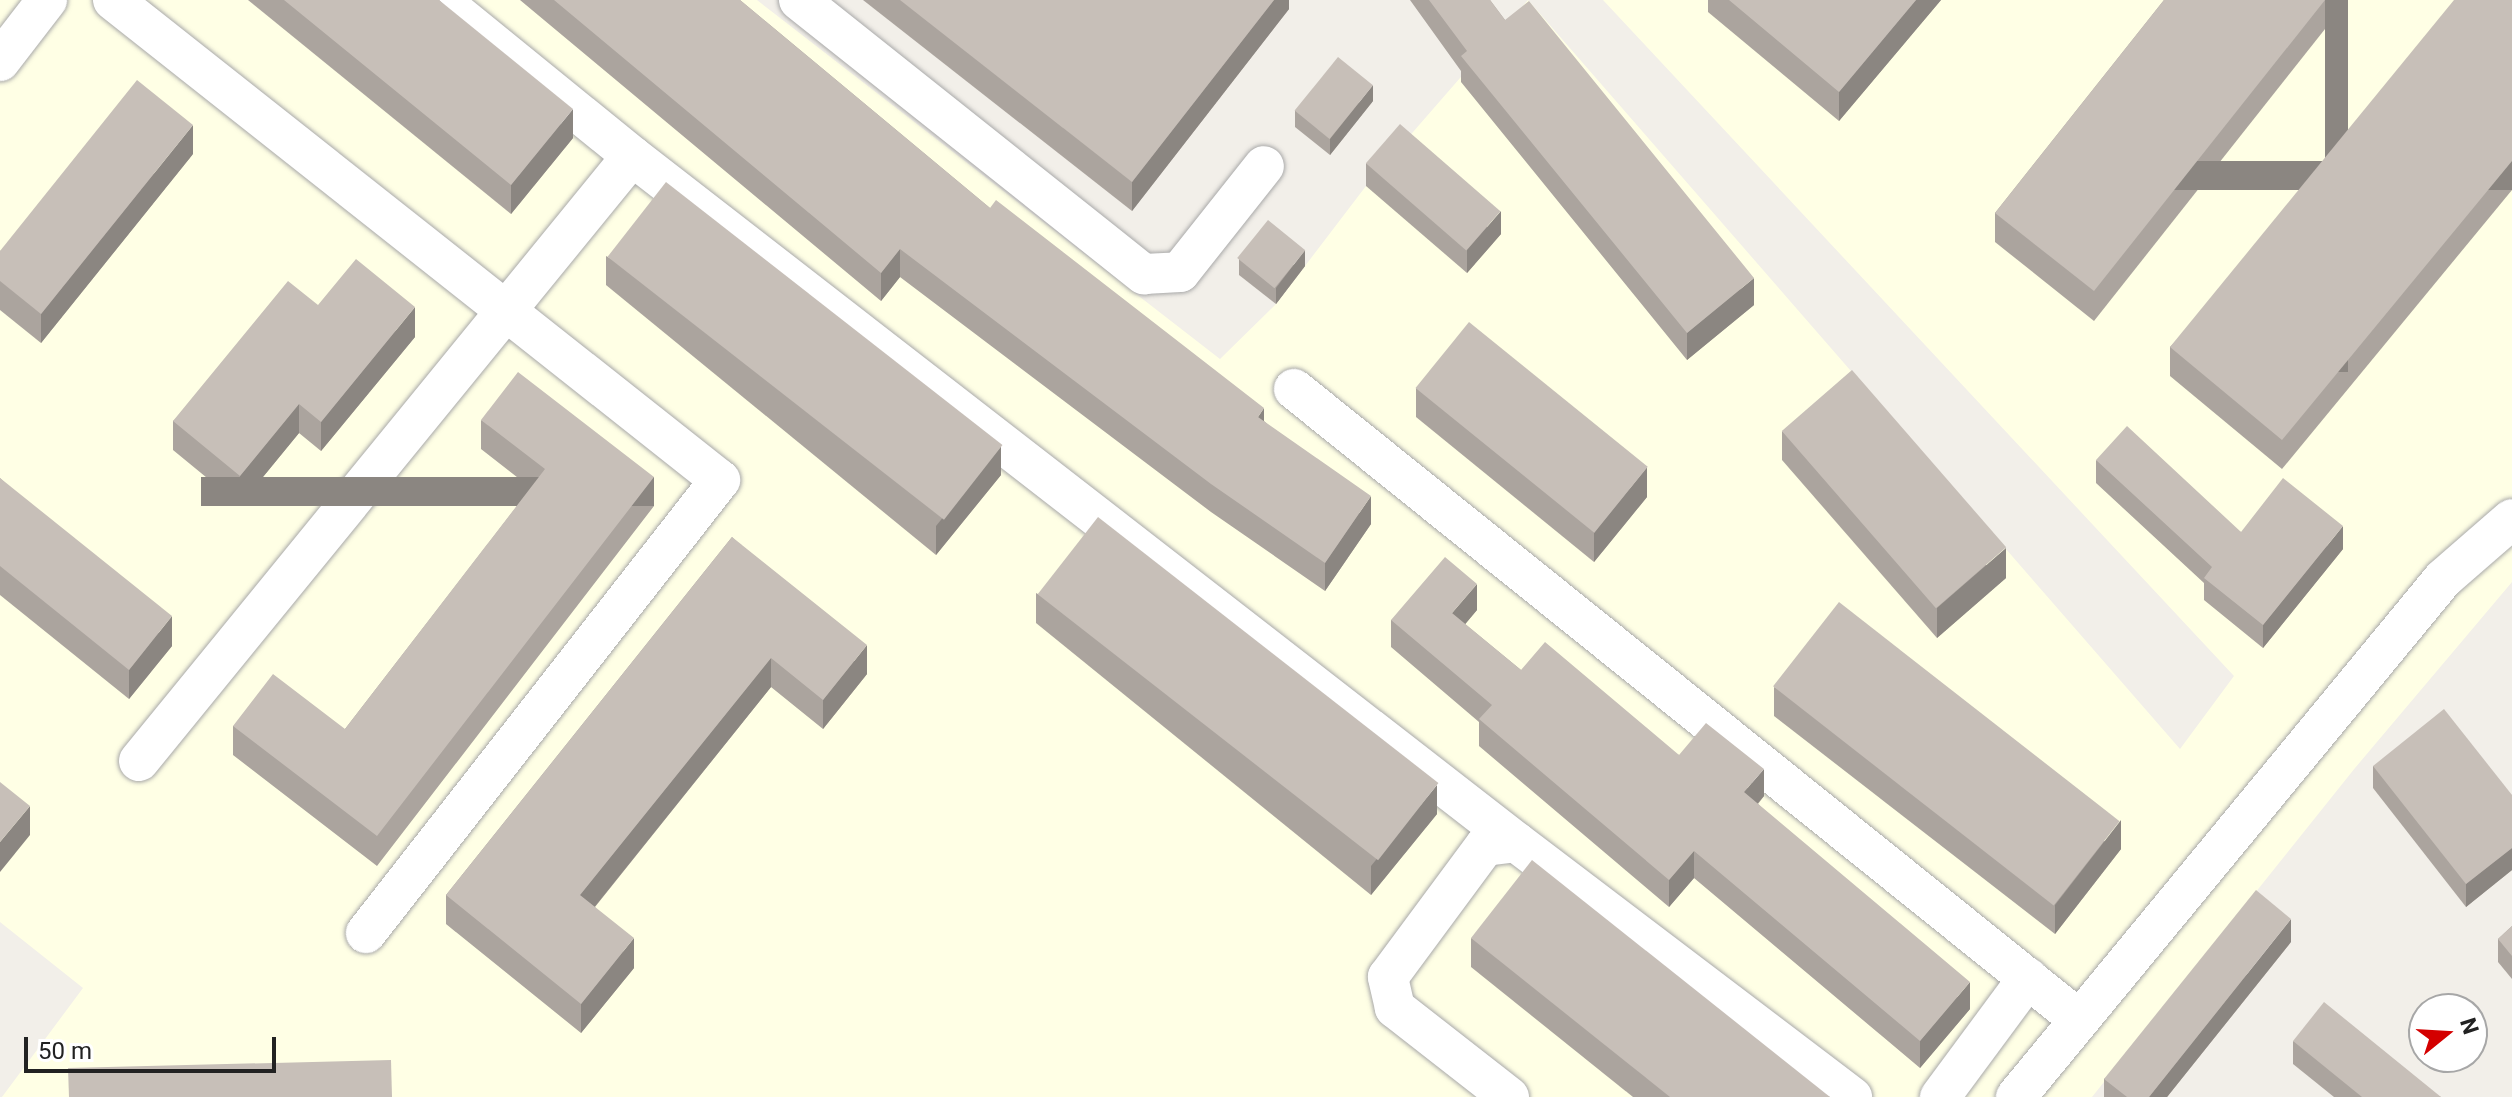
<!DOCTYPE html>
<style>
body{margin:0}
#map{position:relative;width:2512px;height:1097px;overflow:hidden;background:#f2efe9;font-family:Roboto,sans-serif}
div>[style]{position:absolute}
.education>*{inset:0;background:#ffffe5}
.roads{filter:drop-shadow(0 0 2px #a9a9a9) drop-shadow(0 0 2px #a9a9a9)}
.minor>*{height:40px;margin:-20px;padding:0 20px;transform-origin:20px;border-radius:20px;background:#fff}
.wall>*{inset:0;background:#aba49e}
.shaded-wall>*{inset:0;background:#8b8681;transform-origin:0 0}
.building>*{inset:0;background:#c7bfb8;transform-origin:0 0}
span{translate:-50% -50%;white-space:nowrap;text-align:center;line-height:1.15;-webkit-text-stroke:8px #fff;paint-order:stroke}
.north{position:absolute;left:2408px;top:993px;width:80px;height:80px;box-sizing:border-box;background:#fff;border:2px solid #a7a7a7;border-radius:50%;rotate:72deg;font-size:22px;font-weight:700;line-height:32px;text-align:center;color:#222}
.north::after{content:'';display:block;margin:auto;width:28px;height:36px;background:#d40000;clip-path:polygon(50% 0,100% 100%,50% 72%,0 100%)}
.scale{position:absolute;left:24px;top:1037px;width:252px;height:36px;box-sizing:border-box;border:4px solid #222;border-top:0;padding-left:10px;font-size:24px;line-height:28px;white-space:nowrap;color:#222;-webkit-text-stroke:6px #fff;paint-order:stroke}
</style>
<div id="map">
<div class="education">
<div style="clip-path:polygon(0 0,757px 0,1220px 359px,1276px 304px,1366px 186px,1528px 0,2180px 749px,2234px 676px,1603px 0,2512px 0,2512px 582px,2355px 768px,2092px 1097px,2px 1097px,83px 988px,0 922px)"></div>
</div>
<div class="roads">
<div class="minor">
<div style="left:113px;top:0;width:774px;rotate:38.34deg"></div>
<div style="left:720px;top:480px;width:575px;rotate:128.01deg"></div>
<div style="left:440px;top:0;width:247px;rotate:39.1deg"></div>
<div style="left:632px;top:156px;width:1119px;rotate:37.81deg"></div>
<div style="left:799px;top:0;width:441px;rotate:38.5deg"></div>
<div style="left:1144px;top:274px;width:36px;rotate:-3deg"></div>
<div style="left:1180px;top:272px;width:135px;rotate:-51.6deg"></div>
<div style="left:0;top:61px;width:77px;rotate:-52.4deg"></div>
<div style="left:1294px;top:389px;width:1006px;rotate:38.78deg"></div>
<div style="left:139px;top:761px;width:780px;rotate:-50.82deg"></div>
<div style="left:1509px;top:1097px;width:145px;rotate:-142deg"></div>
<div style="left:1395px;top:1008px;width:32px;rotate:-103deg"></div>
<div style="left:1388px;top:977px;width:163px;rotate:-53.5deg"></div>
<div style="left:1485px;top:846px;width:31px;rotate:-7deg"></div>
<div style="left:1516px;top:842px;width:422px;rotate:37.2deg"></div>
<div style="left:1940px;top:1097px;width:148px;rotate:-53.5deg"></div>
<div style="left:2016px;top:1097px;width:671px;rotate:-50.5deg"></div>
<div style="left:2443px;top:579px;width:91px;rotate:-41deg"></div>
</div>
</div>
<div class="wall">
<div style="clip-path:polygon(248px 0,439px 0,573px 138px,511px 214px)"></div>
<div style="clip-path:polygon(520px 0,740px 0,990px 208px,1264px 421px,1371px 524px,1325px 591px,1211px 512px,900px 277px,881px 301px)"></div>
<div style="clip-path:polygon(863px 0,1289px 0,1289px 9px,1132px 211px)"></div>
<div style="clip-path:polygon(1410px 0,1490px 0,1505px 20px,1754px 305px,1687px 360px,1461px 82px,1461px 71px)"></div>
<div style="clip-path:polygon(1708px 0,1941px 0,1839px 121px,1708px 12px)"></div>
<div style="clip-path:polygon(2164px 0,2348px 0,2094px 321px,1995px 242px,1995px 213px)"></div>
<div style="clip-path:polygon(2512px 0,2512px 190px,2282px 469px,2170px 376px,2170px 347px)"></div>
<div style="clip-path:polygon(1373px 101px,1330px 155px,1295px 127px,1295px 111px)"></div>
<div style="clip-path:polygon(193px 154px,41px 343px,0 310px,0 251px)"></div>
<div style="clip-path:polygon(1366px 163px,1501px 234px,1467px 273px,1366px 186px)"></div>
<div style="clip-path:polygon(606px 256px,1001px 475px,936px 555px,606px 285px)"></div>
<div style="clip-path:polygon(1239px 259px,1305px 266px,1276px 304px,1239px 275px)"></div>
<div style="clip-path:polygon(318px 305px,415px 337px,321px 451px,299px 433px,240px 505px,173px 450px,173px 421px)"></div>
<div style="clip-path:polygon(1416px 388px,1647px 497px,1594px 562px,1416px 417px)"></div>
<div style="clip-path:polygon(481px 420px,654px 506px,377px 866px,233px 755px,233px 726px,345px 729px,531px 488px,481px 449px)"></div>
<div style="clip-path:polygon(1782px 431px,2006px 578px,1937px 638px,1782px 460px)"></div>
<div style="clip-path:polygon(2096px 460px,2241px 532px,2343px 549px,2263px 648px,2204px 600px,2204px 583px,2096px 483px)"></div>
<div style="clip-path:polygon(0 478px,172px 646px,129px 699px,0 595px)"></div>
<div style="clip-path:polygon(732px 537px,867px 674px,823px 729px,771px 687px,595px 907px,634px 968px,581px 1033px,446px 924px,446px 895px)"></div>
<div style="clip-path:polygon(1036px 593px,1437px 814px,1371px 895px,1036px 623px)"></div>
<div style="clip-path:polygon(1477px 610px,1465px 624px,1521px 670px,1679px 755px,1764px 796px,1758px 804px,1970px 1009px,1920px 1068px,1694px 878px,1669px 907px,1479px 746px,1479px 722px,1391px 647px,1391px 620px)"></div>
<div style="clip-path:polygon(1774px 687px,2121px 849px,2055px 934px,1774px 716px)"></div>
<div style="clip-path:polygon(2373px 766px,2512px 795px,2512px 870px,2466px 907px,2373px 788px)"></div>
<div style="clip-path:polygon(2512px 926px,2512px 979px,2498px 962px,2498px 939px)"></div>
<div style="clip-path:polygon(1471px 938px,1830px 1097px,1633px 1097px,1471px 967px)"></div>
<div style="clip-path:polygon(2291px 942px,2167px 1097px,2104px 1097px,2104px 1079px)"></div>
<div style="clip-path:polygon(2293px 1041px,2441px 1097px,2334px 1097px,2293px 1064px)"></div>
</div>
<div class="shaded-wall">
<div style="clip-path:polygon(1274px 0,1289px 0,1289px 9px,1132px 211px,1132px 182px)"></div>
<div style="clip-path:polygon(1916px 0,1941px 0,1839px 121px,1839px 92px)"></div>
<div style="left:2325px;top:0;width:23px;height:372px"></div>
<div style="clip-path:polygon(1373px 85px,1373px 101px,1330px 155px,1330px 139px)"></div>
<div style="clip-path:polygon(573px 109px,573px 138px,511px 214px,511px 185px)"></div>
<div style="clip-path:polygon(193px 125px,193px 154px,41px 343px,41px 314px)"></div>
<div style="left:2512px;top:161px;width:29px;height:362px;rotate:90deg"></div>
<div style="clip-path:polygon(1501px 211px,1501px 234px,1467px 273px,1467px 250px)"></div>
<div style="clip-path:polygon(900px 249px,900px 277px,881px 301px,881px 273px)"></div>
<div style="clip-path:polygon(1305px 250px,1305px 266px,1276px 304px,1276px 288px)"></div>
<div style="clip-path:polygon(1754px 278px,1754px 305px,1687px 360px,1687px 333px)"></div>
<div style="clip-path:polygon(415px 307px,415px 337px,321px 451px,321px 422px)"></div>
<div style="clip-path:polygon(299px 404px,299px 433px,240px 505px,240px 476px)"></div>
<div style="clip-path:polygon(1264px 408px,1264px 436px,1258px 417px)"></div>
<div style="clip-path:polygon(1001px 446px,1001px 475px,936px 555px,936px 526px)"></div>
<div style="clip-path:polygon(1647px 467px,1647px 497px,1594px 562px,1594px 533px)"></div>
<div style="left:654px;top:477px;width:29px;height:453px;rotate:90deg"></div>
<div style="clip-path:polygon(1371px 496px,1371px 524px,1325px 591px,1325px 563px)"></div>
<div style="clip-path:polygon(2343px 526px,2343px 549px,2263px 648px,2263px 625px)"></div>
<div style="clip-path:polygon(2006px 548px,2006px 578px,1937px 638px,1937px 608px)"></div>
<div style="clip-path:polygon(1477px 584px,1477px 610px,1452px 640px,1452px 613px)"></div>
<div style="clip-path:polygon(172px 616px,172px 646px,129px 699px,129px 670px)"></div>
<div style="clip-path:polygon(867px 645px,867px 674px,823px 729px,823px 700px)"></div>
<div style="clip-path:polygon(771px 658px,771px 687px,580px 925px,580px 895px)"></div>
<div style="clip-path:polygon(1764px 769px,1764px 796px,1744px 819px,1744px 792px)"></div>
<div style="clip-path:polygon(1437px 785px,1437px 814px,1371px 895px,1371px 866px)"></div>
<div style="clip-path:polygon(30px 806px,30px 835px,0 872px,0 842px)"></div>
<div style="clip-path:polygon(2121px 820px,2121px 849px,2055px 934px,2055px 905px)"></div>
<div style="clip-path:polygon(2512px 848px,2512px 870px,2466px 907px,2466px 884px)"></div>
<div style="clip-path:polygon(1694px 851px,1694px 878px,1669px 907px,1669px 880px)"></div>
<div style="clip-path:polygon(2291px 919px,2291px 942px,2167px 1097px,2149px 1097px)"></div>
<div style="clip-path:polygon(634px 938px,634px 968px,581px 1033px,581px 1004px)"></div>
<div style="clip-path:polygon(1970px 982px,1970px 1009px,1920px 1068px,1920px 1041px)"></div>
</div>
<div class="building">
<div style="clip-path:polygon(284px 0,439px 0,573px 109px,511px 185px)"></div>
<div style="clip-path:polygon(554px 0,740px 0,990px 208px,996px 200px,1264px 408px,1258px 417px,1371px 496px,1325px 563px,1211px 484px,900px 249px,881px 273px)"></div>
<div style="clip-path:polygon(900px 0,1274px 0,1132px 182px)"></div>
<div style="clip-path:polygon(1429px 0,1490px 0,1505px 20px,1529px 1px,1754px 278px,1687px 333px,1461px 56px,1467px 51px)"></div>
<div style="clip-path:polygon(1729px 0,1916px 0,1839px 92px)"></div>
<div style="clip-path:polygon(2164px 0,2325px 0,2094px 291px,1995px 213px)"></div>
<div style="clip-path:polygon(2454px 0,2512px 0,2512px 161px,2282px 440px,2170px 347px)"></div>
<div style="left:1338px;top:57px;width:45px;height:69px;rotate:39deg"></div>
<div style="clip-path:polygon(137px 80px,193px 125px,41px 314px,0 281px,0 251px)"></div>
<div style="left:1400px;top:124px;width:133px;height:52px;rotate:41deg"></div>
<div style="left:666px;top:182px;width:427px;height:95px;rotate:38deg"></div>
<div style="left:1268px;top:220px;width:48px;height:49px;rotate:39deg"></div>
<div style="clip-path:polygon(356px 259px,415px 307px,321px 422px,299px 404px,240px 476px,173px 421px,288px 281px,318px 305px)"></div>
<div style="left:1469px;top:322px;width:230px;height:85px;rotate:39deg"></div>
<div style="left:1852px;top:370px;width:235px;height:93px;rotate:49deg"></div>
<div style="clip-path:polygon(518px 372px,654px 477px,377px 836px,233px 726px,273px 674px,345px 729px,545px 469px,481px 420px)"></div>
<div style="clip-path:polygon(2127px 426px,2241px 532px,2283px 478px,2343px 526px,2263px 625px,2204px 578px,2212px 567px,2096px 460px)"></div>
<div style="clip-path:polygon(0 478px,172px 616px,129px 670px,0 566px)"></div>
<div style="left:1098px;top:517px;width:432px;height:98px;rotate:38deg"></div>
<div style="clip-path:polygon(732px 537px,867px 645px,823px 700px,771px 658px,580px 895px,634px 938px,581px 1004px,446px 895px)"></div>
<div style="clip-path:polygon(1445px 557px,1477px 584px,1452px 613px,1521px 670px,1545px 642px,1679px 755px,1706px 723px,1764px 769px,1744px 792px,1970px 982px,1920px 1041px,1694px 851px,1669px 880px,1479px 719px,1492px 705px,1391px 620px)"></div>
<div style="left:1839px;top:602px;width:356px;height:107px;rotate:38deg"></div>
<div style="clip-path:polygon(2444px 709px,2512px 795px,2512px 848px,2466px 884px,2373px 766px)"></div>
<div style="clip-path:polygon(0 782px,30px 806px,0 842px)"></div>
<div style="clip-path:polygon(1532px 860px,1830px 1097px,1670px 1097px,1471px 938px)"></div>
<div style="clip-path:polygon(2256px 890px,2291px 919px,2149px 1097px,2127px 1097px,2104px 1079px)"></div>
<div style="clip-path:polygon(2512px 926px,2512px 956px,2498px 939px)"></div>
<div style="clip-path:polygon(2324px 1002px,2441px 1097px,2362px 1097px,2293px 1041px)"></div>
<div style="clip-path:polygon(391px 1060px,392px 1097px,69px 1097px,68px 1068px)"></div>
</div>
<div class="north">N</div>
<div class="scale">50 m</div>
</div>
